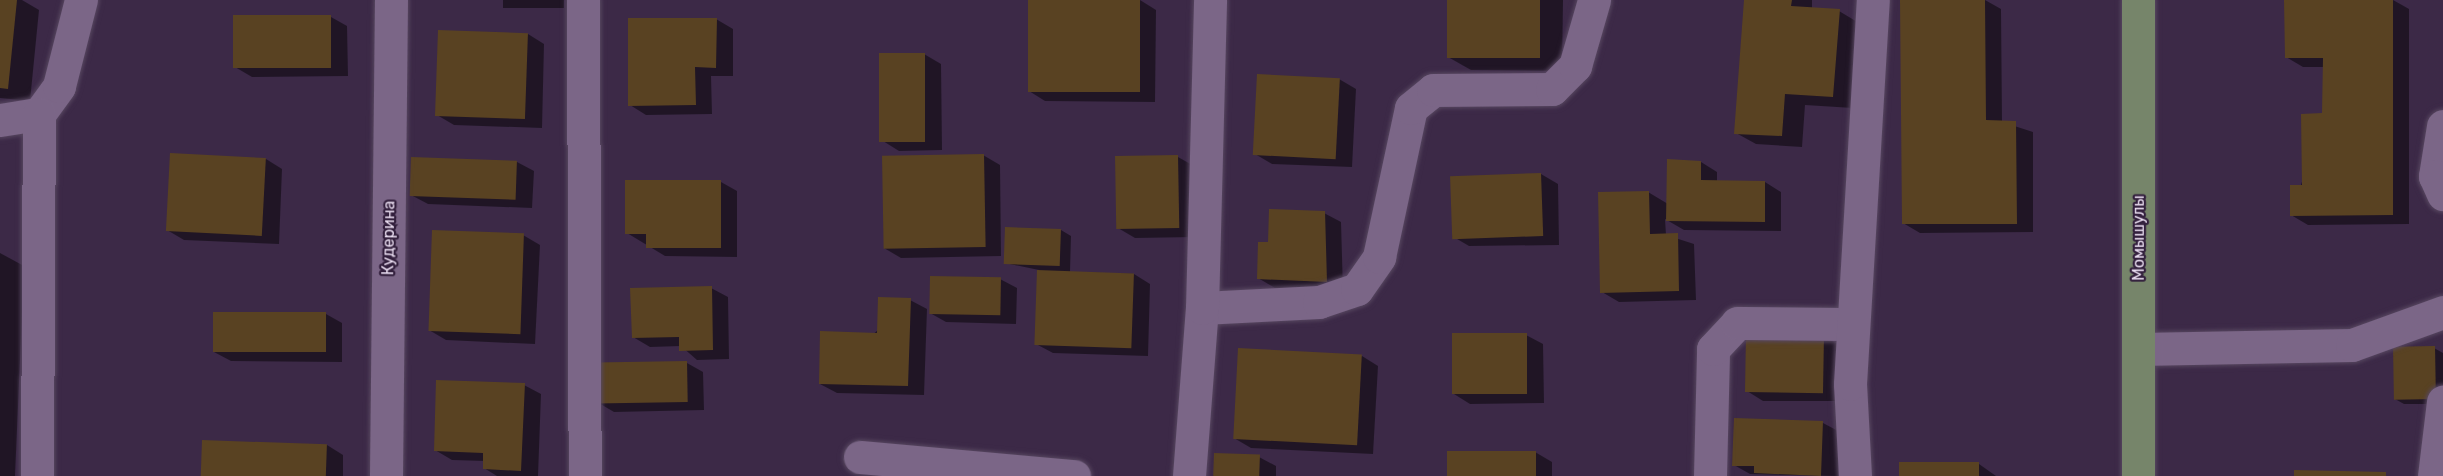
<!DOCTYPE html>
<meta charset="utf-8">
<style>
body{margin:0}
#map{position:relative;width:2443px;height:476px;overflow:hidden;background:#3c2947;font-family:Rubik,sans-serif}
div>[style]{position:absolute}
.shadow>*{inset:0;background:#0007;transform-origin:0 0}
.building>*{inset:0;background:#594222;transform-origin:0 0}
.roads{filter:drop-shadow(0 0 2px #574760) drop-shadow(0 0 2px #574760)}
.minor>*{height:33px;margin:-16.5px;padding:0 16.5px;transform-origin:16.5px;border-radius:16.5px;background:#7b6687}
.major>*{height:33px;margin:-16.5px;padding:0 16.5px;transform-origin:16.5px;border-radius:16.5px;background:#76856a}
span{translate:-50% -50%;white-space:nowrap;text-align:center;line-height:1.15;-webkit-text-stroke:4.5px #321f3c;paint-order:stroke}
.street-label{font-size:16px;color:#ece0f3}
</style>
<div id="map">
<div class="shadow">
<div style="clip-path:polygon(0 0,22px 0,39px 10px,30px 101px,0 98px)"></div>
<div style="left:503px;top:0;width:61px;height:8px"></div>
<div style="clip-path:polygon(1030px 0,1140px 0,1156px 10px,1155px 102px,1045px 101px,1029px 91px)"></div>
<div style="clip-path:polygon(1449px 0,1563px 0,1562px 71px,1471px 70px,1448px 57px)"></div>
<div style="clip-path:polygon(1745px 0,1812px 0,1812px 9px,1839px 11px,1859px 23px,1853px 108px,1805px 105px,1802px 147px,1756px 144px,1736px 133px)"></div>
<div style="clip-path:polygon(1901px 0,1985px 0,2001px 9px,2002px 122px,2033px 132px,2033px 232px,1920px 233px,1903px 223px)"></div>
<div style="clip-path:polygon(2393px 0,2409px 9px,2409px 224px,2308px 225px,2291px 215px,2324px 115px,2324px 67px,2303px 67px,2286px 57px)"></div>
<div style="clip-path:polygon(331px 17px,347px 26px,348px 76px,252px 77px,235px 67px)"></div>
<div style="clip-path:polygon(716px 19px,733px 29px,733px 76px,711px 76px,712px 114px,646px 115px,630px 105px)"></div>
<div style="clip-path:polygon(528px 34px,544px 44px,542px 128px,454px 125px,437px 115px)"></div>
<div style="clip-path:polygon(924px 54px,941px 64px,942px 150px,899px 151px,883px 141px)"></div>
<div style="clip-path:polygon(1339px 79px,1356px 89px,1352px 167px,1272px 164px,1255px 154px)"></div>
<div style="clip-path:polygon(983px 155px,1000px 165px,1001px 256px,901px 258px,884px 248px)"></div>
<div style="clip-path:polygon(1178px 157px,1194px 166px,1195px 237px,1135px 238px,1118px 228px)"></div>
<div style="clip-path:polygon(266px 159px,282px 169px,279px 244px,184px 240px,167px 230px)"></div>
<div style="clip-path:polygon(413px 159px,517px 162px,534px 171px,532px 208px,428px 204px,411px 195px)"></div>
<div style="clip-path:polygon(1701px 162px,1717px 172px,1717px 182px,1765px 182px,1781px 192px,1781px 231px,1684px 230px,1665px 219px,1666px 235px,1694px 244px,1696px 300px,1619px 302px,1602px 292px,1648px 192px,1668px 204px)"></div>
<div style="clip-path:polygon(1541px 174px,1558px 184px,1559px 245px,1469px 246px,1452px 236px)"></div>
<div style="clip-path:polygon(721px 182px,737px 191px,737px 257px,665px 256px,627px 233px)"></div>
<div style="clip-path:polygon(1324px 213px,1341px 222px,1343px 291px,1275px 288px,1258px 278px,1269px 244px)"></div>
<div style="clip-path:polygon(1006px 228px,1061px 230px,1071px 236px,1070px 272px,1134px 274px,1150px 284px,1148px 356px,1053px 353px,1036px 344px,1039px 270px,1005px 263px)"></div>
<div style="clip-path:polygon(523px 235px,540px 245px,535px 344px,446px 340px,429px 330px)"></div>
<div style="clip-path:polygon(0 253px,24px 266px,15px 476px,0 476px)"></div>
<div style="clip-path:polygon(1000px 279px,1017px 288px,1016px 324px,946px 322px,930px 313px)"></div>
<div style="clip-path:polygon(711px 288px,728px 297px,729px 359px,697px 360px,681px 346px,650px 347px,633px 337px)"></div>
<div style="clip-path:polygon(910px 300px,927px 309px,924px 395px,837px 393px,820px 384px)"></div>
<div style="clip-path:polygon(326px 314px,342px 323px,342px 362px,231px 361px,214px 352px)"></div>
<div style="clip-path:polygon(1526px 335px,1543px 344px,1544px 403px,1470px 404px,1454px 394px)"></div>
<div style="clip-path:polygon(1824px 336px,1841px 346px,1840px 401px,1763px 401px,1747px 391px)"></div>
<div style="clip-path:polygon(2434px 348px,2443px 353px,2443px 404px,2404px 404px,2395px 399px)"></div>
<div style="clip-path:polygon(1362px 356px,1378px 366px,1373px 454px,1251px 448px,1234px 438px)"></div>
<div style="clip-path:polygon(687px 363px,703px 372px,704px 410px,614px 412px,597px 402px)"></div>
<div style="clip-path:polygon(524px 385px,541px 394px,538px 476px,497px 476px,484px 468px,485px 461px,452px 460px,435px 450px)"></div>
<div style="clip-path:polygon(1735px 419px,1823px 423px,1840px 432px,1838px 476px,1750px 474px,1734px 465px)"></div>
<div style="clip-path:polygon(327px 445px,343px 455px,343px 476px,203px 476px)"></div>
<div style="clip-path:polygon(1535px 452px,1552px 462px,1552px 476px,1448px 476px)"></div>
<div style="clip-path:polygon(1259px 457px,1276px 466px,1276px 476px,1214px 476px)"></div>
<div style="clip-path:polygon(1979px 464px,1996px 476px,1901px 476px)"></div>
</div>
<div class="building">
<div style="clip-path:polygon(0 0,17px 0,8px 89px,0 88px)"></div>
<div style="left:1028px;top:0;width:112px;height:92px"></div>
<div style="left:1447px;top:0;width:93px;height:58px"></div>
<div style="clip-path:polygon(1744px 0,1792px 0,1791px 6px,1840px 9px,1833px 97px,1785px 94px,1782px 136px,1734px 134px)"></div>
<div style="clip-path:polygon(1900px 0,1985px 0,1986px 120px,2016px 121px,2017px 224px,1902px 224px)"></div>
<div style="clip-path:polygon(2284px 0,2393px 0,2393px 215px,2290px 216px,2290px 185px,2302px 185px,2301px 114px,2322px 113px,2323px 58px,2285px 58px)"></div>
<div style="left:331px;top:15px;width:53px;height:98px;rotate:90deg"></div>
<div style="clip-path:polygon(628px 18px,717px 18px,716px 68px,695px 67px,696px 105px,628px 106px)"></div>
<div style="left:438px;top:30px;width:90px;height:86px;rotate:2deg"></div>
<div style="left:879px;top:53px;width:46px;height:89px"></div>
<div style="left:1257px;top:74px;width:83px;height:81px;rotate:3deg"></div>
<div style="left:170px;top:153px;width:96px;height:78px;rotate:3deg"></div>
<div style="left:984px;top:154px;width:93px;height:102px;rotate:89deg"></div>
<div style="left:1178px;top:155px;width:73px;height:63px;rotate:89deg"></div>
<div style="left:411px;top:157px;width:106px;height:39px;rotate:2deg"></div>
<div style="clip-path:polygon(1667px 159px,1701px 161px,1701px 180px,1765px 181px,1765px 222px,1666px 221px)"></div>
<div style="left:1541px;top:173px;width:63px;height:91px;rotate:88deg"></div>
<div style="clip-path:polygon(625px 180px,721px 180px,721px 248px,646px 248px,646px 234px,625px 234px)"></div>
<div style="clip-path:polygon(1649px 191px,1650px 234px,1678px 233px,1679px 291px,1600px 293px,1598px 192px)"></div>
<div style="clip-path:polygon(1269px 209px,1325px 211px,1327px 282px,1257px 279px,1258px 242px,1268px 242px)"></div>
<div style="left:1005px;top:227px;width:56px;height:37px;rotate:2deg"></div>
<div style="left:432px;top:230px;width:92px;height:101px;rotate:2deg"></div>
<div style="left:1037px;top:270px;width:97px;height:75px;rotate:2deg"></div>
<div style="left:930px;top:276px;width:71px;height:38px;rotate:1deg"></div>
<div style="clip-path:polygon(712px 286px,713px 350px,679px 351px,679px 337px,632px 338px,630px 288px)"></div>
<div style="clip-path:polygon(878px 297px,911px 298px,908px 386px,819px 384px,820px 331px,877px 333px)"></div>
<div style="left:213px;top:312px;width:113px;height:40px"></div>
<div style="left:1527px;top:333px;width:61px;height:75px;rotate:90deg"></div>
<div style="left:1746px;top:334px;width:78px;height:58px;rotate:1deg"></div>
<div style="left:2435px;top:346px;width:53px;height:42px;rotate:89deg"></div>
<div style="left:1238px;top:348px;width:124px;height:91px;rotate:3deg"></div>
<div style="left:687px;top:361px;width:41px;height:92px;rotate:89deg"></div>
<div style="clip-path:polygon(436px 380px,525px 383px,521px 471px,483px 469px,483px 453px,434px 451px)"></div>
<div style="clip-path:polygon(1734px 418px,1823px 421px,1821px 476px,1754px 473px,1754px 466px,1732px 466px)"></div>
<div style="left:202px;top:440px;width:125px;height:36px;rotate:2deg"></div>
<div style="left:1536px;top:451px;width:25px;height:89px;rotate:90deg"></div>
<div style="left:1214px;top:453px;width:46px;height:23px;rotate:2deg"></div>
<div style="left:1899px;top:462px;width:80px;height:14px"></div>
<div style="clip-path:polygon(2294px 470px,2386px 472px,2386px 476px,2294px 476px)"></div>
</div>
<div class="roads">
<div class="minor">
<div style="left:583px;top:0;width:476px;rotate:89.8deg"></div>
<div style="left:0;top:120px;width:39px;rotate:-9deg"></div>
<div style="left:39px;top:114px;width:34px;rotate:-54deg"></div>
<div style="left:59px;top:86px;width:89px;rotate:-75.7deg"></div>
<div style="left:2443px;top:126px;width:51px;rotate:99.1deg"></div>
<div style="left:2435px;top:176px;width:20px;rotate:66deg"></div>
<div style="left:1202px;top:308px;width:117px;rotate:-2.9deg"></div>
<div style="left:1319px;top:302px;width:40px;rotate:-18.9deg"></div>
<div style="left:1357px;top:289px;width:39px;rotate:-55deg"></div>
<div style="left:1379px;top:257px;width:152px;rotate:-77.9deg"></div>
<div style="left:1411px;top:108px;width:28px;rotate:-39deg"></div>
<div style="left:1433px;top:90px;width:119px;rotate:-0.5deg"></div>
<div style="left:1552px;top:89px;width:33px;rotate:-45deg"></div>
<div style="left:1575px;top:66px;width:69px;rotate:-73.9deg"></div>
<div style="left:2139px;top:349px;width:213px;rotate:-1.1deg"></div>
<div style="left:2352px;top:345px;width:97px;rotate:-19.9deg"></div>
<div style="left:860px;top:457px;width:215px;rotate:5.1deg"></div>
<div style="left:37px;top:476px;width:362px;rotate:-89.7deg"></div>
<div style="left:386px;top:476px;width:476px;rotate:-89.4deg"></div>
<div style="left:1189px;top:476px;width:169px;rotate:-85.6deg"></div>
<div style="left:1202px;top:308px;width:308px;rotate:-88.5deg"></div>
<div style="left:1710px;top:476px;width:127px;rotate:-88.6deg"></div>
<div style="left:1713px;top:349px;width:35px;rotate:-47deg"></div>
<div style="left:1737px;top:323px;width:116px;rotate:0.5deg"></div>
<div style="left:1855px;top:476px;width:92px;rotate:-93.1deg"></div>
<div style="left:1850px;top:384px;width:385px;rotate:-86.6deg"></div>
<div style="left:2434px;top:476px;width:75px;rotate:-83.1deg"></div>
</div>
<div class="major">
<div style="left:2138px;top:0;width:476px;rotate:90deg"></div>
</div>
</div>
<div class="street-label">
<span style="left:389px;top:238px;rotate:-89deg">Кудерина</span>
<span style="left:2139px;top:238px;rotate:-90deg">Момышулы</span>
</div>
</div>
